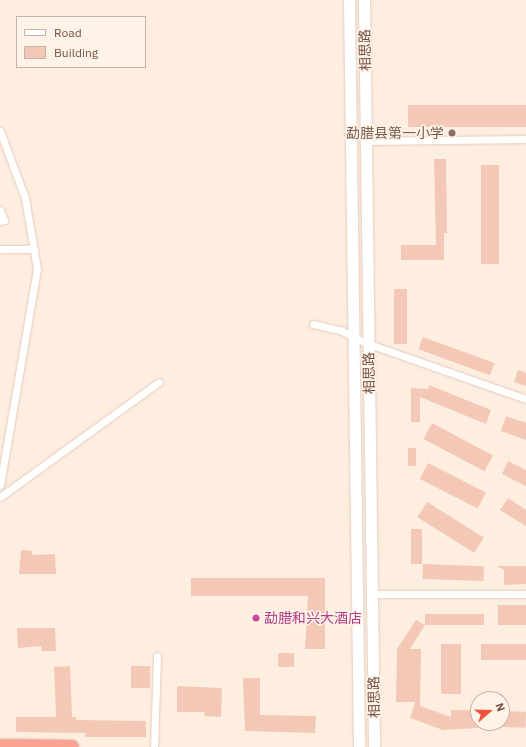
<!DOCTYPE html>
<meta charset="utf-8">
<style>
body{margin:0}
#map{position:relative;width:526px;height:747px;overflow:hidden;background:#fdeee0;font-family:"IBM Plex Sans","Noto Sans SC",sans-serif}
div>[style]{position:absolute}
.building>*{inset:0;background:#f4c8b6;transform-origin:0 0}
.roads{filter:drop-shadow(0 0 1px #e4cbbe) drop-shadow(0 0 1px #e4cbbe)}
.street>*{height:7px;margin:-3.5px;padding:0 3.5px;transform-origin:3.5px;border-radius:3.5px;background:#fff}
.secondary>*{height:11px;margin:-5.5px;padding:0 5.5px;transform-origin:5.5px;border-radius:5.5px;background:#fff}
.highway>*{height:14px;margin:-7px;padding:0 7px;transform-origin:7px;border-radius:7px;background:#fba293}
.dots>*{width:11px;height:11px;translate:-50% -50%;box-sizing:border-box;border:2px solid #fff3e7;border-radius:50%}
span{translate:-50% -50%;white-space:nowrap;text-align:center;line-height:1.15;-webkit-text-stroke:3px #fff3e7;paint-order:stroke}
.street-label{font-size:14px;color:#755146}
.education-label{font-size:14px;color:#785e54}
.right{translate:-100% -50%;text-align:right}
.hotel-label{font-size:14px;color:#b23c85}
.left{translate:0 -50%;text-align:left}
.legend{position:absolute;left:16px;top:16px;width:130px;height:52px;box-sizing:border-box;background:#fff3e7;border:1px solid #c8b2a7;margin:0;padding:5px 7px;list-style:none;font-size:12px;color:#755146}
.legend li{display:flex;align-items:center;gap:8px;height:20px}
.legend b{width:20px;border:1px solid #c8b2a7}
.north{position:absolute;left:470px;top:691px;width:40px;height:40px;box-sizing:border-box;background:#fff3e7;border:1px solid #c8b2a7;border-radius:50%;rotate:70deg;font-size:11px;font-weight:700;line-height:16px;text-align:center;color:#755146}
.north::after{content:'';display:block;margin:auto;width:14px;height:18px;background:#ef513d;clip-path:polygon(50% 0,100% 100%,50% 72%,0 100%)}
</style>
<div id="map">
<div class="building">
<div style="left:526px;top:105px;width:22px;height:118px;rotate:90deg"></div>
<div style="clip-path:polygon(434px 159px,446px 159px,447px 233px,444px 233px,444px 260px,401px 260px,401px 245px,436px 245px)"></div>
<div style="left:481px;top:165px;width:18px;height:99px"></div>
<div style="left:394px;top:289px;width:13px;height:55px"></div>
<div style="left:423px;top:337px;width:76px;height:13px;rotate:20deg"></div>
<div style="clip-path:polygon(518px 370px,526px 373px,526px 386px,514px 382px)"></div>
<div style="clip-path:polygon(429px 385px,491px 410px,486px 424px,420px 397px,420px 422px,411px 422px,411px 388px,428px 389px)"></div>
<div style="clip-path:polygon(506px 416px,526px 423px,526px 440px,501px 431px)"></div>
<div style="left:432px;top:423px;width:69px;height:18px;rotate:28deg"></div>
<div style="left:408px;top:448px;width:8px;height:18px"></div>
<div style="clip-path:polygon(508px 461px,526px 470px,526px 486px,502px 474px)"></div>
<div style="left:428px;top:463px;width:65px;height:18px;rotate:27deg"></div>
<div style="clip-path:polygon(508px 498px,526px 510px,526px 526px,500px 510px)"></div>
<div style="left:427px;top:502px;width:67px;height:18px;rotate:32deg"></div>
<div style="left:411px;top:529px;width:11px;height:35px"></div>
<div style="clip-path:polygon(21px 550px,32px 551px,32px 555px,55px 554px,56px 574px,19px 574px)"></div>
<div style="left:423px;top:564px;width:61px;height:15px;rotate:2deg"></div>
<div style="clip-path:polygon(497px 566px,526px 566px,526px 584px,504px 585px,504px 570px)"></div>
<div style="clip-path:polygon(191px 578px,325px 578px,325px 649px,305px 649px,308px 596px,191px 596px)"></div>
<div style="left:498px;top:605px;width:28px;height:20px"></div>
<div style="left:425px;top:614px;width:59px;height:11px"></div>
<div style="clip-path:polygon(416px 620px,425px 625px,410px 649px,421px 649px,420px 706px,451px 717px,451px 710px,478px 710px,478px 728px,443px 730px,410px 718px,415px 702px,396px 702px,397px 649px)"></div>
<div style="clip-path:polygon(17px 628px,55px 628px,56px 651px,42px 651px,41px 646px,18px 648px)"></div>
<div style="left:441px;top:644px;width:20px;height:50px"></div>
<div style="left:481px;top:644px;width:45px;height:16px"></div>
<div style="left:294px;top:653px;width:14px;height:16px;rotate:90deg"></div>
<div style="clip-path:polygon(70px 666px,72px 717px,76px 717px,76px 720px,146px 721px,146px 737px,85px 737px,85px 733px,16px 732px,16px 717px,56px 717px,54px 667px)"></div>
<div style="left:131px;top:666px;width:19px;height:22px"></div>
<div style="clip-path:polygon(243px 678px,260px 678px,260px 715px,316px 716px,315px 733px,245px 731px)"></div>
<div style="clip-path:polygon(177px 686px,222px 688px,221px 717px,204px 716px,205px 712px,177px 712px)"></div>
<div style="left:503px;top:711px;width:23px;height:16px;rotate:2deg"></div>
</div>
<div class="roads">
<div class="street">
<div style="left:0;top:131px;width:72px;rotate:69.5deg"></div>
<div style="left:25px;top:198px;width:72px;rotate:80.4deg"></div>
<div style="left:37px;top:269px;width:219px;rotate:99.7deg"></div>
<div style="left:366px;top:141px;width:160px;rotate:-0.7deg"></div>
<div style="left:0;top:210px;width:11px;rotate:68deg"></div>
<div style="left:4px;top:220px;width:4px;rotate:166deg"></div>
<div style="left:0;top:249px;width:34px"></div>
<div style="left:313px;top:324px;width:28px;rotate:13deg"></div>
<div style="left:340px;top:330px;width:32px;rotate:26deg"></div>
<div style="left:369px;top:344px;width:166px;rotate:19.3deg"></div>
<div style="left:0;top:497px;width:196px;rotate:-35.9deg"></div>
<div style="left:372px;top:594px;width:154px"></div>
<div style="left:154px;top:747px;width:91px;rotate:-88.1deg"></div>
</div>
<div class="secondary">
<div style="left:349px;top:0;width:747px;rotate:89.23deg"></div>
<div style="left:364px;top:0;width:747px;rotate:89.23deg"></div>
</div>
<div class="highway">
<div style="left:0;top:746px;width:72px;rotate:0.8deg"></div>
</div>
</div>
<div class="dots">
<div style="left:452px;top:133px;background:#8d6e63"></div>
<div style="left:256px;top:618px;background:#d1479c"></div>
</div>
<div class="street-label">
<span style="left:365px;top:50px;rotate:-91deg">相思路</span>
<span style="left:369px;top:373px;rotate:-91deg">相思路</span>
<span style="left:374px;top:697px;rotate:-91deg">相思路</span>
</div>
<div class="education-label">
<span class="right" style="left:444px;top:133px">勐腊县第一小学</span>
</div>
<div class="hotel-label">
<span class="left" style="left:264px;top:618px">勐腊和兴大酒店</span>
</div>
<ul class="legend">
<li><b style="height:5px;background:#fff"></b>Road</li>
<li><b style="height:11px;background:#f4c8b6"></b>Building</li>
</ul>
<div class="north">N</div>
</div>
